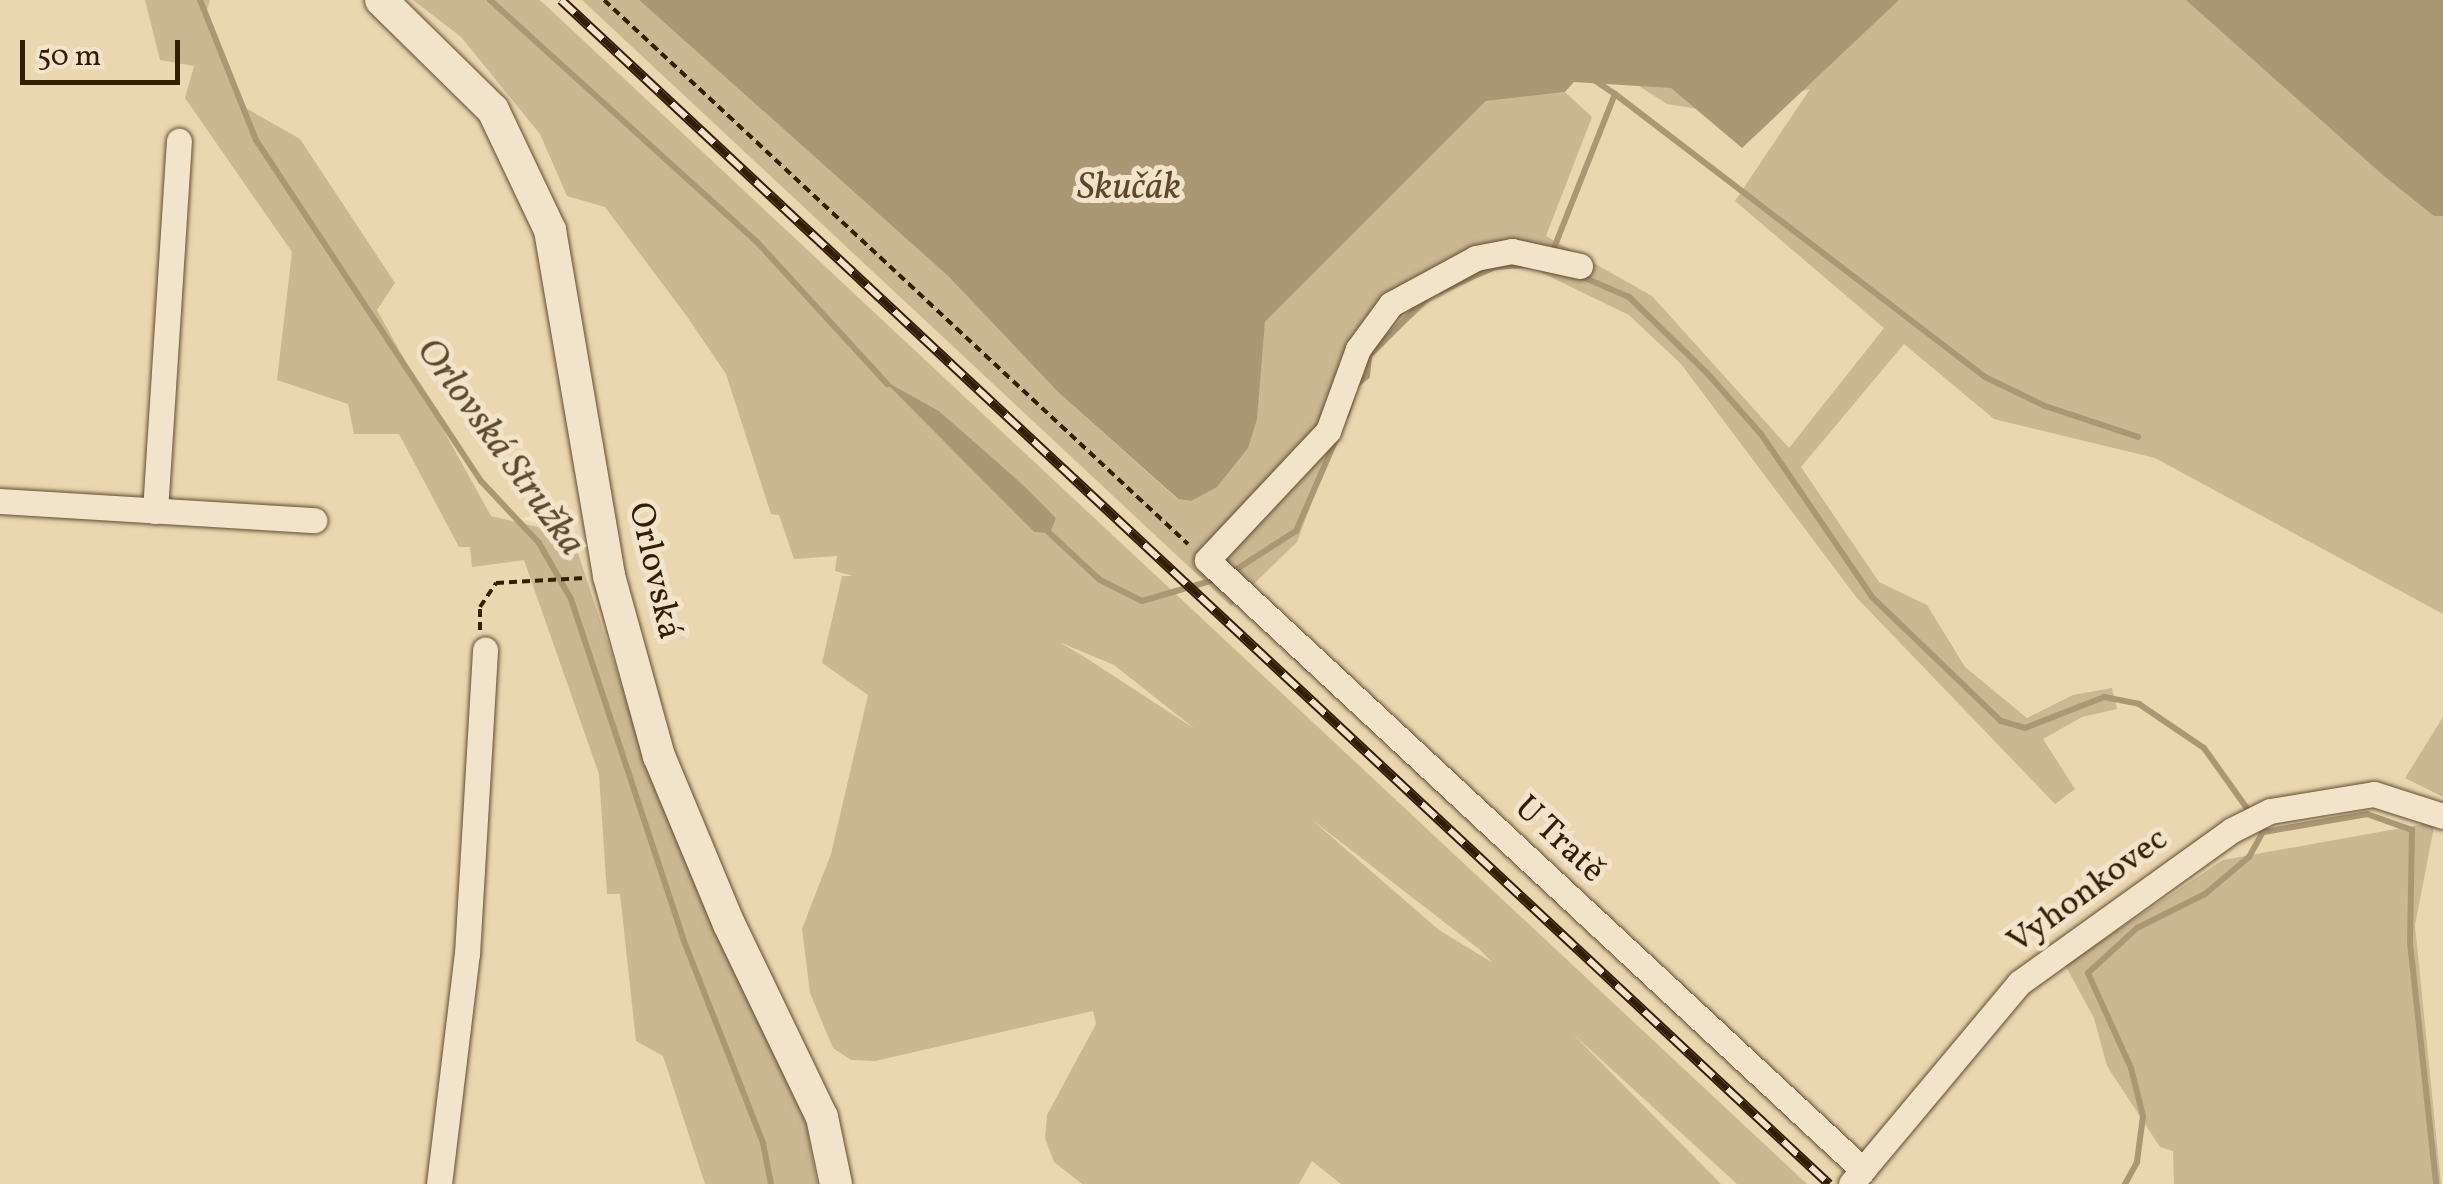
<!DOCTYPE html>
<meta charset="utf-8">
<style>
body{margin:0}
#map{position:relative;width:2443px;height:1184px;overflow:hidden;background:#ead6af;font-family:Vollkorn,serif}
div>[style]{position:absolute}
.green>*{inset:0;background:#cbb792}
.water>*{inset:0;background:#ac9775}
.stream>*{height:6px;margin:-3px;padding:0 3px;transform-origin:3px;border-radius:3px;background:#ac9775}
.path>*{height:4px;margin-top:-2px;transform-origin:0;background:repeating-linear-gradient(90deg,#331e04 0 8px,transparent 0 13px)}
.roads{filter:drop-shadow(0 0 2px #614c2f) drop-shadow(0 0 2px #614c2f)}
.street>*{height:25px;margin:-12.5px;padding:0 12.5px;transform-origin:12.5px;border-radius:12.5px;background:#f1e4cb}
.secondary>*{height:32px;margin:-16px;padding:0 16px;transform-origin:16px;border-radius:16px;background:#f1e4cb}
.rail>*{height:10px;margin-top:-5px;transform-origin:0;background:repeating-linear-gradient(90deg,#f1e4cb 0 19px,#331e04 0 38px);box-sizing:border-box;border-block:2px solid #331e04}
span{translate:-50% -50%;white-space:nowrap;text-align:center;line-height:1.15;-webkit-text-stroke:10px #f1e4cb;paint-order:stroke}
.street-label{font-size:35px;color:#331e04}
.water-label{font-size:38px;color:#5d482c;font-style:italic}
.scale{position:absolute;left:20px;top:40px;width:160px;height:45px;box-sizing:border-box;border:5px solid #331e04;border-top:0;padding-left:12px;font-size:30px;line-height:35px;white-space:nowrap;color:#331e04;-webkit-text-stroke:8px #f1e4cb;paint-order:stroke}
</style>
<div id="map">
<div class="green">
<div style="clip-path:polygon(145px 0,210px 0,206px 13px,244px 107px,300px 139px,395px 283px,377px 310px,491px 516px,572px 535px,658px 796px,806px 1123px,817px 1184px,705px 1184px,663px 1056px,636px 1041px,620px 894px,607px 894px,599px 774px,524px 560px,472px 567px,470px 547px,459px 547px,399px 434px,354px 434px,348px 404px,277px 380px,292px 252px,185px 98px,194px 66px,160px 60px)"></div>
<div style="clip-path:polygon(evenodd,413px 0,540px 0,1807px 1184px,1737px 1184px,1572px 1033px,1721px 1184px,1341px 1184px,1312px 1161px,1299px 1184px,1082px 1184px,1054px 1162px,1045px 1138px,1047px 1115px,1096px 1024px,1093px 1011px,875px 1061px,851px 1060px,833px 1048px,810px 993px,802px 929px,831px 854px,868px 695px,822px 663px,842px 576px,853px 576px,835px 571px,837px 556px,794px 559px,779px 515px,771px 514px,726px 374px,688px 318px,605px 207px,567px 196px,540px 134px,461px 37px,413px 0,886px 383px,939px 411px,1056px 518px,1034px 532px,886px 383px,413px 0,1059px 642px,1114px 665px,1195px 729px,1083px 656px,1059px 642px,413px 0,1311px 819px,1479px 949px,1493px 963px,1439px 930px,1311px 819px)"></div>
<div style="clip-path:polygon(582px 0,639px 0,948px 276px,1058px 392px,1177px 499px,1191px 501px,1262px 349px,1265px 322px,1486px 101px,1565px 92px,1592px 117px,1546px 236px,1652px 296px,1789px 448px,1884px 328px,1735px 201px,1810px 89px,1717px 112px,1667px 104px,1504px 0,2443px 0,2443px 614px,2155px 458px,1994px 419px,1904px 344px,1801px 467px,1879px 582px,1927px 605px,1965px 667px,2027px 718px,2073px 695px,2112px 688px,2117px 709px,2082px 717px,2043px 739px,2075px 789px,2055px 804px,1857px 598px,1681px 364px,1629px 315px,1534px 269px,1496px 268px,1430px 302px,1367px 357px,1297px 542px,1231px 606px)"></div>
<div style="clip-path:polygon(2443px 717px,2443px 797px,2405px 778px)"></div>
<div style="clip-path:polygon(2435px 822px,2415px 925px,2441px 1184px,2174px 1184px,2173px 1151px,2160px 1147px,2107px 1066px,2094px 1018px,2065px 965px,2223px 860px)"></div>
</div>
<div class="water">
<div style="clip-path:polygon(639px 0,1899px 0,1742px 148px,1671px 88px,1574px 82px,1565px 92px,1486px 101px,1265px 322px,1257px 419px,1248px 448px,1217px 487px,1191px 501px,1178px 499px,1058px 392px,948px 276px)"></div>
<div style="clip-path:polygon(2186px 0,2443px 0,2443px 216px,2434px 216px,2384px 176px)"></div>
<div style="clip-path:polygon(883px 380px,939px 411px,1023px 485px,1056px 518px,1050px 533px,1034px 532px)"></div>
</div>
<div class="stream">
<div style="left:200px;top:0;width:151px;rotate:68.2deg"></div>
<div style="left:256px;top:140px;width:409px;rotate:56.6deg"></div>
<div style="left:481px;top:481px;width:85px;rotate:46.9deg"></div>
<div style="left:539px;top:543px;width:64px;rotate:60.3deg"></div>
<div style="left:571px;top:599px;width:360px;rotate:71.7deg"></div>
<div style="left:684px;top:941px;width:217px;rotate:68.6deg"></div>
<div style="left:763px;top:1143px;width:42px;rotate:79deg"></div>
<div style="left:490px;top:0;width:360px;rotate:42.2deg"></div>
<div style="left:757px;top:242px;width:193px;rotate:47.5deg"></div>
<div style="left:1615px;top:94px;width:466px;rotate:37.4deg"></div>
<div style="left:1985px;top:377px;width:67px;rotate:25.8deg"></div>
<div style="left:2045px;top:406px;width:98px;rotate:18.4deg"></div>
<div style="left:1552px;top:253px;width:171px;rotate:-68.4deg"></div>
<div style="left:1615px;top:94px;width:27px;rotate:-146deg"></div>
<div style="left:1578px;top:275px;width:56px;rotate:23.3deg"></div>
<div style="left:1629px;top:297px;width:109px;rotate:44.3deg"></div>
<div style="left:1707px;top:373px;width:81px;rotate:48.5deg"></div>
<div style="left:1761px;top:434px;width:197px;rotate:55.7deg"></div>
<div style="left:1872px;top:597px;width:179px;rotate:43.9deg"></div>
<div style="left:2001px;top:721px;width:25px;rotate:16deg"></div>
<div style="left:2025px;top:728px;width:85px;rotate:-21.4deg"></div>
<div style="left:2104px;top:697px;width:36px;rotate:11deg"></div>
<div style="left:2139px;top:704px;width:78px;rotate:34.1deg"></div>
<div style="left:2204px;top:748px;width:81px;rotate:54.5deg"></div>
<div style="left:1440px;top:291px;width:60px;rotate:-23.6deg"></div>
<div style="left:1495px;top:267px;width:27px;rotate:-4deg"></div>
<div style="left:1346px;top:416px;width:33px;rotate:-72deg"></div>
<div style="left:1356px;top:385px;width:14px;rotate:-39deg"></div>
<div style="left:1367px;top:376px;width:20px;rotate:-84deg"></div>
<div style="left:1369px;top:356px;width:85px;rotate:-45deg"></div>
<div style="left:1044px;top:528px;width:76px;rotate:42.9deg"></div>
<div style="left:1100px;top:580px;width:47px;rotate:26.6deg"></div>
<div style="left:1142px;top:601px;width:78px;rotate:-16.3deg"></div>
<div style="left:1229px;top:574px;width:80px;rotate:-32.7deg"></div>
<div style="left:1296px;top:531px;width:103px;rotate:-66.4deg"></div>
<div style="left:2264px;top:832px;width:105px;rotate:-9.9deg"></div>
<div style="left:2367px;top:814px;width:48px;rotate:19.6deg"></div>
<div style="left:2412px;top:830px;width:113px;rotate:91deg"></div>
<div style="left:2410px;top:943px;width:242px;rotate:83.8deg"></div>
<div style="left:2125px;top:1184px;width:25px;rotate:-61deg"></div>
<div style="left:2137px;top:1162px;width:46px;rotate:-82.6deg"></div>
<div style="left:2143px;top:1116px;width:49px;rotate:-104deg"></div>
<div style="left:2131px;top:1068px;width:104px;rotate:-114.4deg"></div>
<div style="left:2088px;top:973px;width:67px;rotate:-42.6deg"></div>
<div style="left:2137px;top:928px;width:76px;rotate:-26.6deg"></div>
<div style="left:2205px;top:894px;width:57px;rotate:-40.1deg"></div>
<div style="left:2249px;top:857px;width:29px;rotate:-61deg"></div>
<div style="left:2263px;top:832px;width:9px;rotate:-122deg"></div>
</div>
<div class="path">
<div style="left:604px;top:0;width:798px;rotate:42.97deg"></div>
<div style="left:480px;top:630px;width:23px;rotate:-90deg"></div>
<div style="left:480px;top:607px;width:29px;rotate:-56deg"></div>
<div style="left:496px;top:583px;width:89px;rotate:-3.2deg"></div>
</div>
<div class="roads">
<div class="street">
<div style="left:1580px;top:266px;width:70px;rotate:-167.6deg"></div>
<div style="left:1512px;top:251px;width:37px;rotate:169deg"></div>
<div style="left:1476px;top:258px;width:97px;rotate:151.6deg"></div>
<div style="left:1391px;top:304px;width:56px;rotate:126.3deg"></div>
<div style="left:1358px;top:349px;width:87px;rotate:110.1deg"></div>
<div style="left:1328px;top:431px;width:177px;rotate:133.2deg"></div>
<div style="left:1207px;top:560px;width:896px;rotate:42.92deg"></div>
<div style="left:0;top:501px;width:315px;rotate:3.5deg"></div>
<div style="left:155px;top:511px;width:371px;rotate:-86.3deg"></div>
<div style="left:439px;top:1184px;width:232px;rotate:-83.1deg"></div>
<div style="left:467px;top:954px;width:305px;rotate:-86.6deg"></div>
<div style="left:1851px;top:1184px;width:262px;rotate:-50.1deg"></div>
<div style="left:2019px;top:983px;width:262px;rotate:-35.7deg"></div>
<div style="left:2232px;top:830px;width:42px;rotate:-26.6deg"></div>
<div style="left:2270px;top:811px;width:105px;rotate:-9.3deg"></div>
<div style="left:2374px;top:794px;width:72px;rotate:17.7deg"></div>
</div>
<div class="secondary">
<div style="left:381px;top:0;width:157px;rotate:44.5deg"></div>
<div style="left:493px;top:110px;width:133px;rotate:64.6deg"></div>
<div style="left:550px;top:230px;width:351px;rotate:80.3deg"></div>
<div style="left:609px;top:576px;width:187px;rotate:74.5deg"></div>
<div style="left:659px;top:756px;width:182px;rotate:67.4deg"></div>
<div style="left:729px;top:924px;width:214px;rotate:64.3deg"></div>
<div style="left:822px;top:1117px;width:68px;rotate:78.2deg"></div>
</div>
</div>
<div class="rail">
<div style="left:561px;top:0;width:1735px;rotate:43.04deg"></div>
</div>
<div class="street-label">
<span style="left:654px;top:571px;rotate:77deg">Orlovská</span>
<span style="left:1559px;top:840px;rotate:43deg">U Tratě</span>
<span style="left:2088px;top:891px;rotate:-36deg">Vyhonkovec</span>
</div>
<div class="water-label">
<span style="left:1129px;top:189px">Skučák</span>
<span style="left:499px;top:448px;rotate:54deg">Orlovská Stružka</span>
</div>
<div class="scale">50 m</div>
</div>
